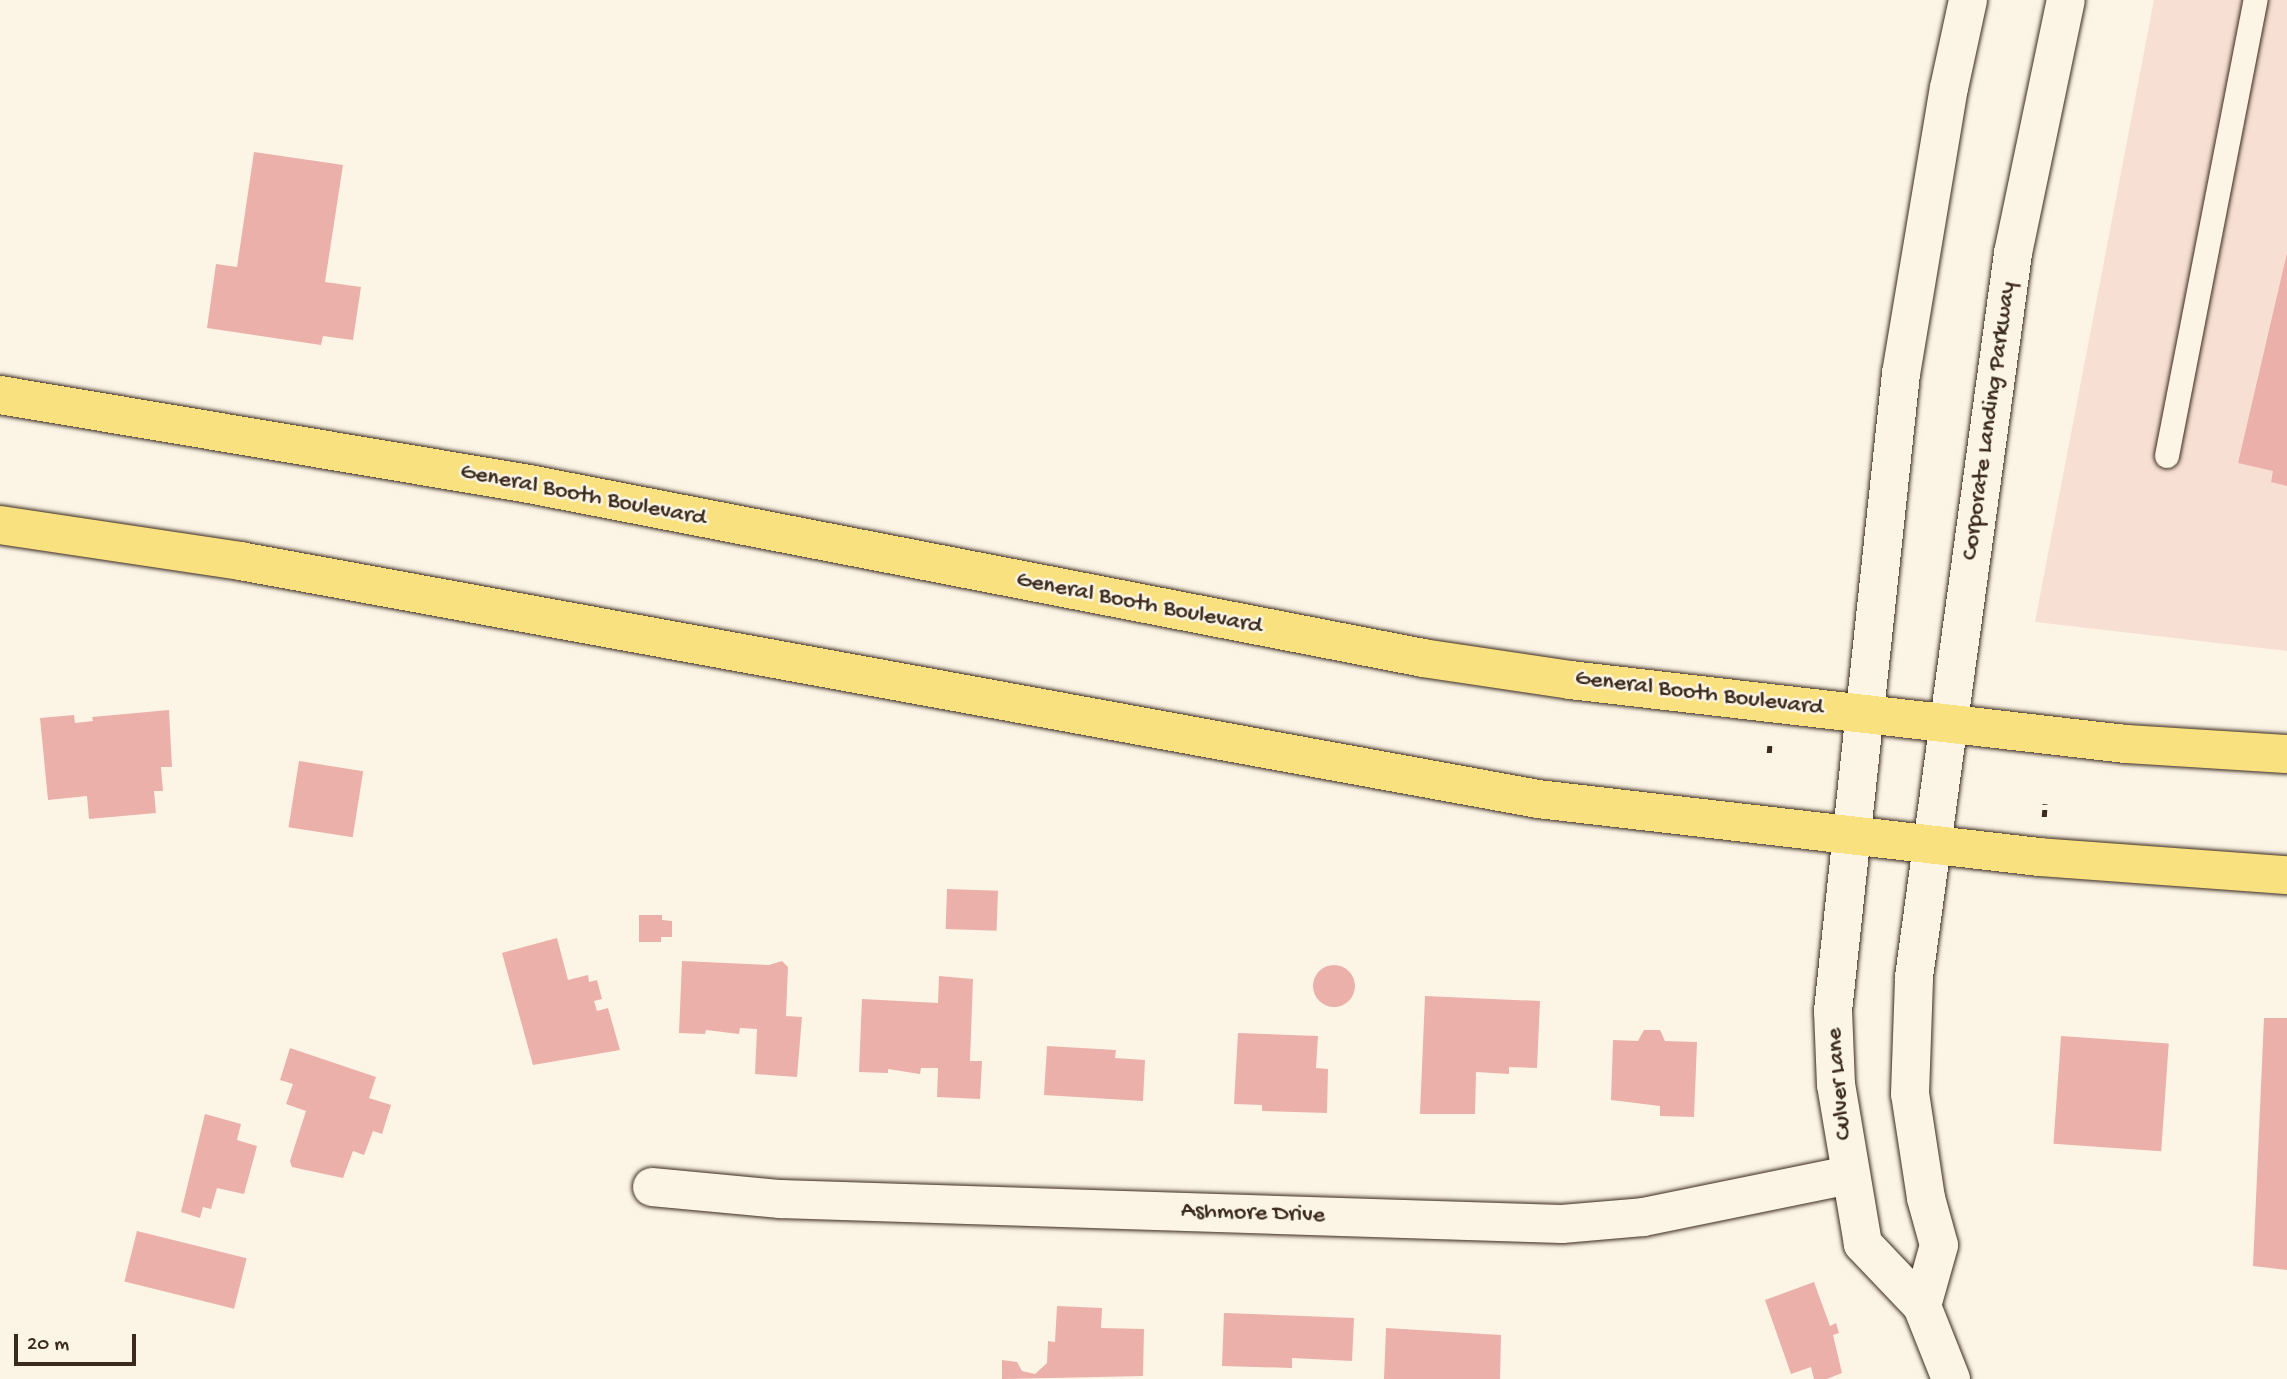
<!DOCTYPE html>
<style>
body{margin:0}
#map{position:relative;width:2287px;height:1379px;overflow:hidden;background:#fcf5e5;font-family:"Gochi Hand",sans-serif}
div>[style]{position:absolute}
.built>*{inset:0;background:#f7e0d3}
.building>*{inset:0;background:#ebb0aa;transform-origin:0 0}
.round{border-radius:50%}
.path>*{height:4.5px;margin-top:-2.25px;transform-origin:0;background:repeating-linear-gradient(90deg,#3b2a1e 0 7px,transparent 0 12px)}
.roads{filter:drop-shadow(0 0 2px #3b2a1e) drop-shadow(0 0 2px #3b2a1e)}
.service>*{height:24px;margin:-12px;padding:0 12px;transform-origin:12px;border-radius:12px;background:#fcf5e5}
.minor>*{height:38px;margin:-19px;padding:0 19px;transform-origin:19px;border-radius:19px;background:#fcf5e5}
.tertiary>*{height:38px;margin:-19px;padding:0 19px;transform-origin:19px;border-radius:19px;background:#fcf5e5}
.trunk>*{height:38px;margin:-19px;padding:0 19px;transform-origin:19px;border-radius:19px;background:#fae180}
span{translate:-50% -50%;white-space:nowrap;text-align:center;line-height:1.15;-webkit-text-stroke:5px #fcf5e5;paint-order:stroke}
.street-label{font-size:24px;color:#3b2a1e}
.scale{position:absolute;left:14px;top:1334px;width:122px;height:32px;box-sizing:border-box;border:4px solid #3b2a1e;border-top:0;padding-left:9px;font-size:21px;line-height:24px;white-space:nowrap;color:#3b2a1e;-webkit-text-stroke:5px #fcf5e5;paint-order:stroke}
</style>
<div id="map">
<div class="built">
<div style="clip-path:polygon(2154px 0,2287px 0,2287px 651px,2035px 622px)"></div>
</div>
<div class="building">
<div style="clip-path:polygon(254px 152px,343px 165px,325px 282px,361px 287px,353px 340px,323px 336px,321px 345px,207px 328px,216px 264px,237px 267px)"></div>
<div style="clip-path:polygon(2287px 253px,2287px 486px,2271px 482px,2273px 471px,2238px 463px)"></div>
<div style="clip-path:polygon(169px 710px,172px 767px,161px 767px,163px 791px,154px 791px,156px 813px,89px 819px,87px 796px,48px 800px,40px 718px,74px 715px,75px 723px,93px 721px,92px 717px)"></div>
<div style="left:299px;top:761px;width:65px;height:67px;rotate:9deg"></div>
<div style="left:947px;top:889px;width:51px;height:40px;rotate:2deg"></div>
<div style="clip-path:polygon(639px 915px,662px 915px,662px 920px,672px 921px,672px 937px,661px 937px,661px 942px,639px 942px)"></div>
<div style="clip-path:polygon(557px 938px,568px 980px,588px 975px,589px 982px,597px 980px,602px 999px,594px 1001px,597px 1011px,608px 1008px,620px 1050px,533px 1065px,502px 953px)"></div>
<div style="clip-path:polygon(682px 961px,769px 965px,782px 961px,788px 967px,786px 1016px,802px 1017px,797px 1077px,755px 1074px,757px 1029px,740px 1028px,739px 1034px,706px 1030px,705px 1034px,679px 1033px)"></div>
<div class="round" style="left:1313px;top:965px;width:42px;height:42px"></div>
<div style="clip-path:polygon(939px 976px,973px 979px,970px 1061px,982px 1061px,980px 1099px,937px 1097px,938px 1068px,921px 1068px,920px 1074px,888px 1069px,888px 1073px,859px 1072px,862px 999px,938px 1003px)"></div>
<div style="clip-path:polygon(1425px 996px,1540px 1001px,1537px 1068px,1509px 1067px,1509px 1074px,1476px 1072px,1475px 1114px,1420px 1114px)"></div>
<div style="clip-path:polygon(2264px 1018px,2287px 1018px,2287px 1270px,2253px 1266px)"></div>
<div style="clip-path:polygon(1644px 1030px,1660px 1030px,1665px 1041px,1697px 1042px,1694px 1117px,1660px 1116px,1660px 1106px,1611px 1100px,1613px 1040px,1638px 1041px)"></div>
<div style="clip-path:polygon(1238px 1033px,1318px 1036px,1316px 1068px,1328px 1069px,1327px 1113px,1262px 1111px,1262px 1105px,1234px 1104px)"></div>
<div style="left:2061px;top:1036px;width:108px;height:108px;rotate:4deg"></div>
<div style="clip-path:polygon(1047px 1046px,1116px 1050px,1115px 1058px,1145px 1060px,1143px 1101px,1044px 1095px)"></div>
<div style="clip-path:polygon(290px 1048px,376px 1077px,369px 1098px,391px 1105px,382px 1134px,373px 1131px,364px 1155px,353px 1151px,343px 1178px,292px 1167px,290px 1161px,306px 1111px,286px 1104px,293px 1084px,280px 1080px)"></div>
<div style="clip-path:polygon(205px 1114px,241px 1124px,237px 1140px,257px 1146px,244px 1194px,217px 1188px,211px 1209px,203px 1207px,200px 1218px,181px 1212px)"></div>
<div style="left:137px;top:1231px;width:113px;height:52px;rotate:14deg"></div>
<div style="clip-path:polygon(1814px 1282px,1830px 1326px,1836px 1323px,1839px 1333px,1833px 1335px,1842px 1373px,1827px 1379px,1814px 1379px,1811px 1367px,1791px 1374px,1765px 1300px)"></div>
<div style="clip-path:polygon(1057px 1306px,1102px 1308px,1101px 1328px,1144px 1329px,1143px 1376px,1002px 1379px,1002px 1360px,1017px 1362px,1022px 1371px,1035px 1374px,1047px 1363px,1048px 1341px,1055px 1342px)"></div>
<div style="clip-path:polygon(1224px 1313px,1354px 1318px,1352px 1361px,1292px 1358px,1292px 1368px,1222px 1366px)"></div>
<div style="clip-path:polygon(1386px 1328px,1501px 1335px,1500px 1379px,1384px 1379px)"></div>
</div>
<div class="path">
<div style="left:1769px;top:753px;width:11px;rotate:-85deg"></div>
<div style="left:2044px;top:817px;width:13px;rotate:-86deg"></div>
</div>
<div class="roads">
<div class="service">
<div style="left:2167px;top:456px;width:465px;rotate:-79deg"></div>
</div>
<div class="minor">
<div style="left:652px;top:1187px;width:129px;rotate:5.4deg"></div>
<div style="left:780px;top:1199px;width:782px;rotate:1.83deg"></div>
<div style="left:1562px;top:1224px;width:81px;rotate:-4.9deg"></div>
<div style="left:1643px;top:1217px;width:211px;rotate:-11.5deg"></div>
</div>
<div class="tertiary">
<div style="left:1922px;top:1306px;width:63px;rotate:-74.4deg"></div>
<div style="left:1939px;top:1245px;width:49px;rotate:-105.5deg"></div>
<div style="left:1926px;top:1198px;width:105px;rotate:-98.7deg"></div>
<div style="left:1910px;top:1094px;width:117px;rotate:-88deg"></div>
<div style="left:1914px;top:977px;width:731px;rotate:-82.21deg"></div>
<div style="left:2013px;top:253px;width:258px;rotate:-78.2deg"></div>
<div style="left:1951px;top:1379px;width:79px;rotate:-111.7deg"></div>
<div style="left:1922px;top:1306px;width:86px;rotate:-133.6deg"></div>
<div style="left:1863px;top:1244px;width:161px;rotate:-99.6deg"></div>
<div style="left:1836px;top:1085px;width:74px;rotate:-92.3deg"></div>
<div style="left:1833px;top:1011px;width:641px;rotate:-83.91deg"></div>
<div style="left:1901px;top:374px;width:290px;rotate:-80.5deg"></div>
<div style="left:1949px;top:88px;width:90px;rotate:-77.8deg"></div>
</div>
<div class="trunk">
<div style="left:0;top:395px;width:536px;rotate:9.55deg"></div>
<div style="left:529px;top:484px;width:911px;rotate:11.01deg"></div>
<div style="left:1423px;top:658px;width:149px;rotate:8.5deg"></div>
<div style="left:1570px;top:680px;width:560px;rotate:6.57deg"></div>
<div style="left:2126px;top:744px;width:161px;rotate:3.6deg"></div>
<div style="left:0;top:525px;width:243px;rotate:8.5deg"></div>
<div style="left:240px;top:561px;width:1320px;rotate:10.39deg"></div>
<div style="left:1538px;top:799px;width:504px;rotate:6.6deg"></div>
<div style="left:2039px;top:857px;width:249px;rotate:4.2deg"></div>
</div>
</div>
<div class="street-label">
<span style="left:1990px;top:421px;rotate:-82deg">Corporate Landing Parkway</span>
<span style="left:583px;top:496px;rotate:11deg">General Booth Boulevard</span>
<span style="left:1139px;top:604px;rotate:11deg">General Booth Boulevard</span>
<span style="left:1699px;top:694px;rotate:7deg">General Booth Boulevard</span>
<span style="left:1840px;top:1084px;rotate:-95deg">Culver Lane</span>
<span style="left:1253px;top:1214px;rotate:2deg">Ashmore Drive</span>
</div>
<div class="scale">20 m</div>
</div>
